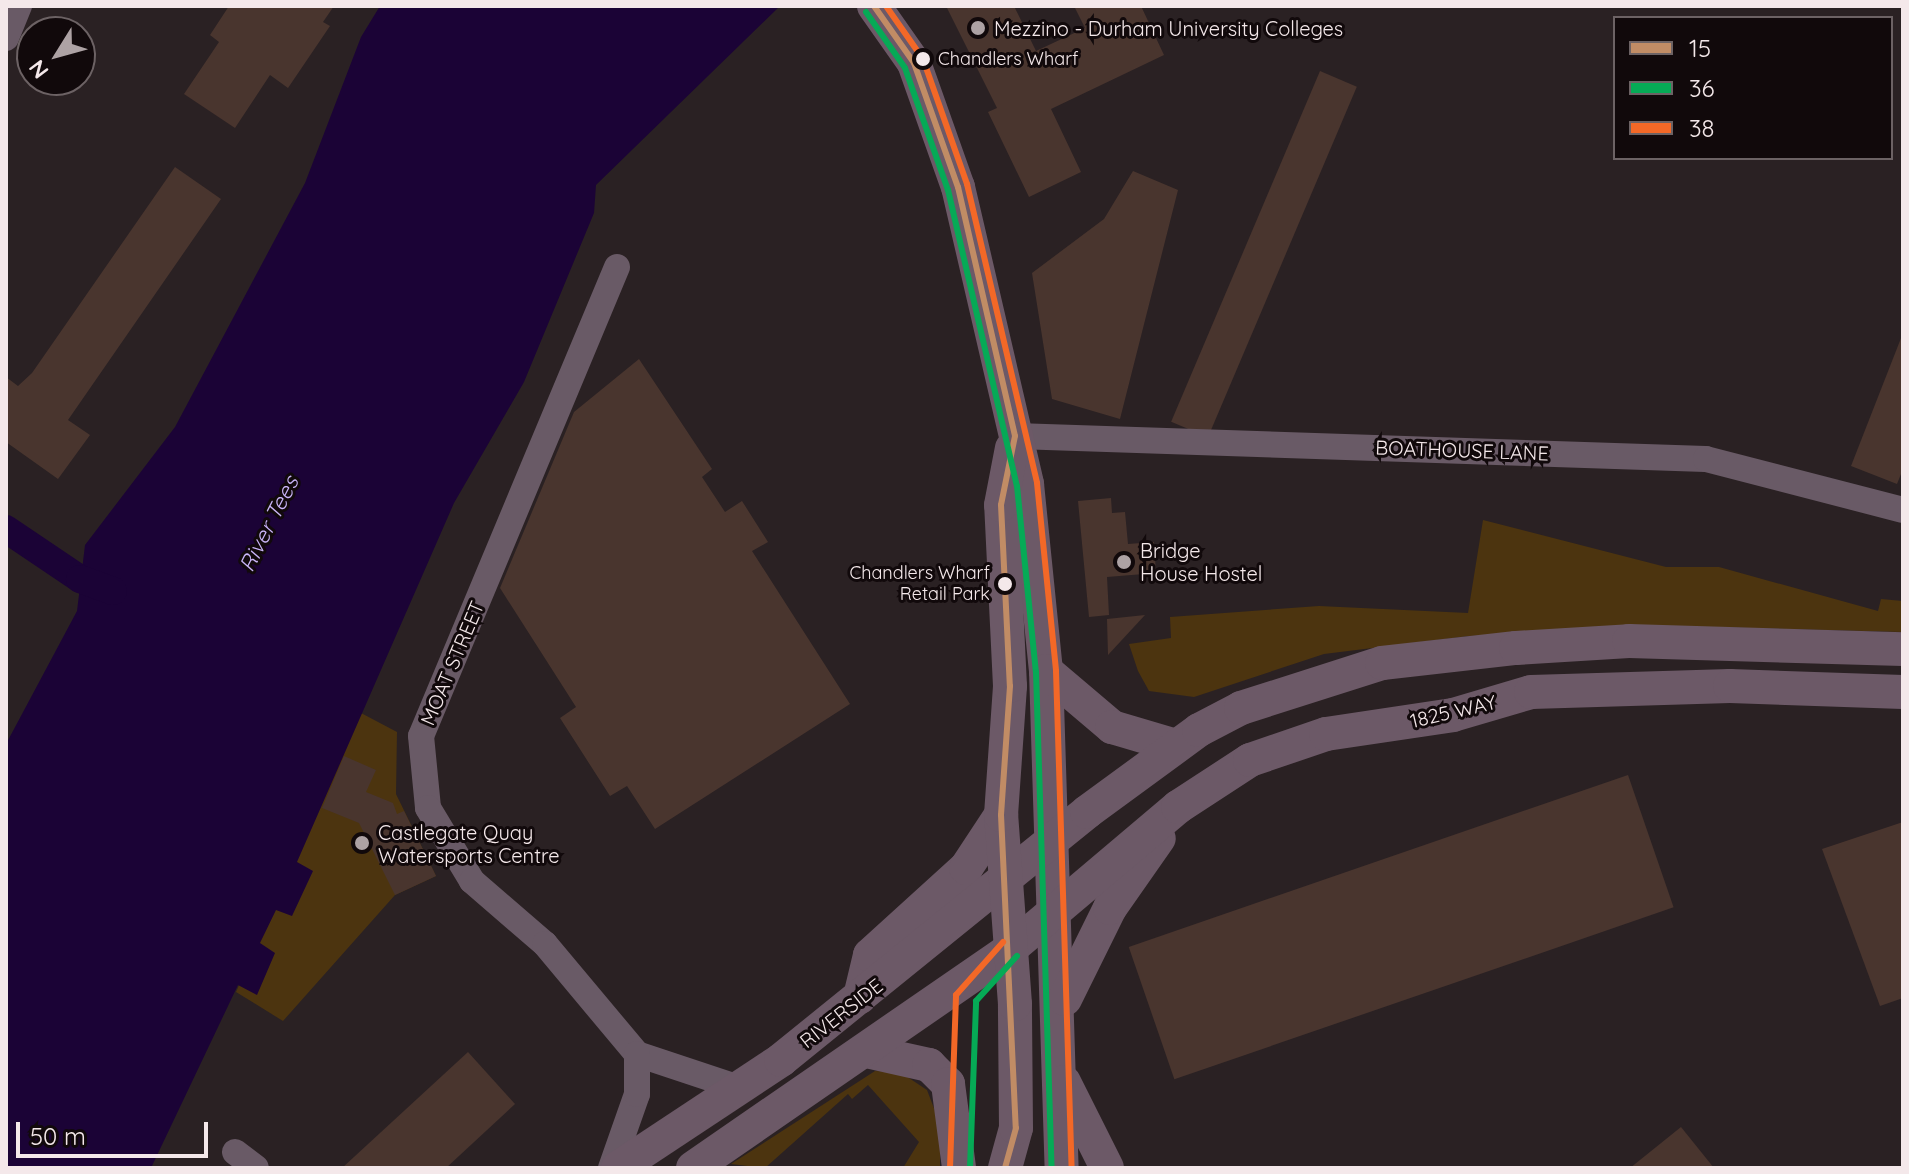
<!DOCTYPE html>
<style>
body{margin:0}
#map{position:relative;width:1909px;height:1174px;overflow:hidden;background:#2a2123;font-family:Quicksand,sans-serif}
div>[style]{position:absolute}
.green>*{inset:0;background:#4c340f}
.water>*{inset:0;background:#1b0336}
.canal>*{height:28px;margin:-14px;padding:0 14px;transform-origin:14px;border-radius:14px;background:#1b0336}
.building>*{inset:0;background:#49352e;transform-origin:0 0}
.minor>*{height:26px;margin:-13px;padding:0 13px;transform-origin:13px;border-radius:13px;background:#695a66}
.major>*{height:34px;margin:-17px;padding:0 17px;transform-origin:17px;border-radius:17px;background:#6c5967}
.bus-1>*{height:6px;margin:-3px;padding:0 3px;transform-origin:3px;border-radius:3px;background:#c18c65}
.bus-2>*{height:6px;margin:-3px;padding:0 3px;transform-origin:3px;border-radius:3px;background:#06aa56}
.bus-3>*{height:6px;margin:-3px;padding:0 3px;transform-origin:3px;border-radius:3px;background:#f36827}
.dots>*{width:22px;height:22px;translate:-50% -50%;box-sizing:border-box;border:4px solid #11090b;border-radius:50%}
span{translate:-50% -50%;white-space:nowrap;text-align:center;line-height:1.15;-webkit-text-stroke:6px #11090b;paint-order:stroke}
.bus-label{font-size:18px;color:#f4e8ea}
.left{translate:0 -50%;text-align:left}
.right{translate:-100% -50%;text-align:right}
.poi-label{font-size:20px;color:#f4e8ea}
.street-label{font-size:20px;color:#f4e8ea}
.water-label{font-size:22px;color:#cab5f8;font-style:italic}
.frame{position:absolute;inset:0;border:8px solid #f4e8ea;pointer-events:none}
.legend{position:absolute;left:1613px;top:16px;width:280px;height:144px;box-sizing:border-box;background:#11090b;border:2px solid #6c6264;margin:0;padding:10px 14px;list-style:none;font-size:24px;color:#f4e8ea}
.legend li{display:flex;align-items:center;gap:16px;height:40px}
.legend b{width:40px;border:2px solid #6c6264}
.north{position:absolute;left:16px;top:16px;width:80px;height:80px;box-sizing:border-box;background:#11090b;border:2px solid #6c6264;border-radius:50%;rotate:233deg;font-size:22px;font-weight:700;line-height:32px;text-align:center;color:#f4e8ea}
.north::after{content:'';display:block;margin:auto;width:28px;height:36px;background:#ada2a4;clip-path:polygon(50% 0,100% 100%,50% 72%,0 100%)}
.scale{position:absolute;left:16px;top:1122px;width:192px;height:36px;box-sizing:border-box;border:4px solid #f4e8ea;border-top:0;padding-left:10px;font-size:24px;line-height:28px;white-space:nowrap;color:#f4e8ea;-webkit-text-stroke:6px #11090b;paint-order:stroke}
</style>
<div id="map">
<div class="green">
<div style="clip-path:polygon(1483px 520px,1666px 567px,1719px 567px,1878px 611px,1881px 599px,1903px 601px,1903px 632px,1710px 627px,1469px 636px,1324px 654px,1194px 697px,1149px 691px,1138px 671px,1129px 644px,1171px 638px,1170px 617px,1319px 606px,1468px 613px)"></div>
<div style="clip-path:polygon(361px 713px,397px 732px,396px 794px,436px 876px,395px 895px,283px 1021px,236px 992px)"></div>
<div style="clip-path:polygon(875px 1071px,900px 1072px,927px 1090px,940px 1124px,940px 1168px,903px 1168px,919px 1142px,868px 1085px,852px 1099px,848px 1094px,765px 1168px,731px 1164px)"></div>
</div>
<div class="water">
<div style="clip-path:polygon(380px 6px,780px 6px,596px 185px,594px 213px,524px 382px,454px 503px,297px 862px,313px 871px,292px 916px,276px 910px,260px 943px,275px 953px,257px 995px,238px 985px,151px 1168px,6px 1168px,6px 744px,77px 611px,85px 545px,175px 427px,305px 183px,361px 37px)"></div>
</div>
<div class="canal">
<div style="left:6px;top:529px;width:89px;rotate:34deg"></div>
<div style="left:80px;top:579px;width:35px;rotate:20deg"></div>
</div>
<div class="building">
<div style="clip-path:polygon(229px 6px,334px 6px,323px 22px,330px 26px,288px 88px,270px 75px,235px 128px,184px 94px,219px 42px,210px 35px)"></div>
<div style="clip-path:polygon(946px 6px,1014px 6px,1036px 51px,1085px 28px,1074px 6px,1141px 6px,1164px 55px,1051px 109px,1081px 172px,1029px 197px,988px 112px,997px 108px)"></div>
<div style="left:1320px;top:71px;width:40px;height:381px;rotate:23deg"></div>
<div style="clip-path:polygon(175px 167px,221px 199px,68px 420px,90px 435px,58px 479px,6px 442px,6px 377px,18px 386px,32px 373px)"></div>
<div style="clip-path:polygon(1133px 171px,1178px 190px,1120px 419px,1052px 399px,1032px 273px,1104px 219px)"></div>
<div style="clip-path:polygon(1903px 333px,1903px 469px,1897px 484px,1851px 466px)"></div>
<div style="clip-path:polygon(639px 359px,712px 469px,702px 477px,725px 512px,742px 501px,768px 542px,752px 551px,850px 704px,655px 829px,627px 786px,610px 796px,560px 718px,576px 707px,500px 588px,574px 412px)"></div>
<div style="clip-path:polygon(1111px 498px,1112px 513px,1125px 512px,1128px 544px,1154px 542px,1156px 573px,1107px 577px,1109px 615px,1089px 617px,1078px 501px)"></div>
<div style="clip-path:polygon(1145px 615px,1108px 655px,1107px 619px)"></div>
<div style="clip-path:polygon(344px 756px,376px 770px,366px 792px,393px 803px,397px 814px,404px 811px,436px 876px,395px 895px,359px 823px,322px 808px)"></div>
<div style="left:1628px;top:775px;width:140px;height:528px;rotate:71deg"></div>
<div style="clip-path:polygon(1903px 822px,1903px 998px,1880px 1006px,1822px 849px)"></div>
<div style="clip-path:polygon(468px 1052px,515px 1104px,446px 1168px,342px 1168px)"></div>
<div style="clip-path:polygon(1681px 1127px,1714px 1168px,1630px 1168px)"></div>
</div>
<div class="minor">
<div style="left:6px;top:38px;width:35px;rotate:-68deg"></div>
<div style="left:617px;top:267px;width:508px;rotate:112.68deg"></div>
<div style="left:421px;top:736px;width:72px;rotate:84.4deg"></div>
<div style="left:428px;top:808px;width:85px;rotate:58.9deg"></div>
<div style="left:472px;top:881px;width:96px;rotate:40.8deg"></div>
<div style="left:545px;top:944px;width:143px;rotate:50.1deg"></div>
<div style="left:637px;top:1054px;width:111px;rotate:18.4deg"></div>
<div style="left:1015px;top:436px;width:691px;rotate:1.91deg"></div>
<div style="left:1706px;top:459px;width:203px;rotate:14.5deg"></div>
<div style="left:235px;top:1152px;width:26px;rotate:37deg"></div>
<div style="left:611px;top:1168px;width:78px;rotate:-70.6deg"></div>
<div style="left:637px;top:1094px;width:40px;rotate:-90deg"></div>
</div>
<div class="major">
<div style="left:874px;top:6px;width:70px;rotate:54.9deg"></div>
<div style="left:914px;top:63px;width:132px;rotate:70.5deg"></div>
<div style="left:958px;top:187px;width:305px;rotate:76.9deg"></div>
<div style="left:1027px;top:484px;width:188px;rotate:84.2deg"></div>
<div style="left:1046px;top:671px;width:497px;rotate:88.2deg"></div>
<div style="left:1046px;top:671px;width:87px;rotate:40.3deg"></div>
<div style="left:1112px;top:727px;width:67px;rotate:16.5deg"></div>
<div style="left:860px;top:997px;width:43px;rotate:-76.6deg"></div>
<div style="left:870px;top:955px;width:130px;rotate:-42.2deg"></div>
<div style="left:966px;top:868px;width:64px;rotate:-56.6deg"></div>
<div style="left:1065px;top:999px;width:102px;rotate:-63.7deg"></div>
<div style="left:1110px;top:908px;width:85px;rotate:-55deg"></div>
<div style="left:866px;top:1051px;width:65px;rotate:12.5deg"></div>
<div style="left:929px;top:1065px;width:27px;rotate:45deg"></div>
<div style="left:948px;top:1084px;width:85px;rotate:82.5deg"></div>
<div style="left:1064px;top:1082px;width:96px;rotate:63.4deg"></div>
<div style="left:618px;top:1168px;width:196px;rotate:-33.5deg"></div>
<div style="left:781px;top:1060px;width:394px;rotate:-39deg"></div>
<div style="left:1087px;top:812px;width:139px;rotate:-36.2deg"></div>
<div style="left:1199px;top:730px;width:47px;rotate:-27.6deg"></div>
<div style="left:1241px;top:708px;width:148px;rotate:-17.7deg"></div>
<div style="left:1382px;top:663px;width:135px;rotate:-6.4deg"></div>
<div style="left:1516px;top:648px;width:113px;rotate:-3.5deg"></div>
<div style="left:1629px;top:641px;width:274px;rotate:1.7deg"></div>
<div style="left:693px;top:1168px;width:385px;rotate:-34.6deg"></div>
<div style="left:1010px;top:949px;width:220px;rotate:-40.2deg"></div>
<div style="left:1178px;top:807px;width:86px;rotate:-33.1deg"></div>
<div style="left:1250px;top:760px;width:80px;rotate:-18.9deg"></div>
<div style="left:1326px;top:734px;width:128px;rotate:-8.5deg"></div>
<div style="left:1453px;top:715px;width:81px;rotate:-16.4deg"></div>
<div style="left:1531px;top:692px;width:199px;rotate:-1.7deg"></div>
<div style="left:1730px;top:686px;width:173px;rotate:2deg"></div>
<div style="left:1005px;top:1168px;width:41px;rotate:-74.6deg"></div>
<div style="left:1016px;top:1128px;width:124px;rotate:-90.5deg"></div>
<div style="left:1015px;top:1004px;width:190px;rotate:-94.2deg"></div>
<div style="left:1001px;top:815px;width:129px;rotate:-86deg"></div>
<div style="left:1010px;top:686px;width:181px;rotate:-92.8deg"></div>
<div style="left:1001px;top:505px;width:58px;rotate:-79.1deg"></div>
</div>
<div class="bus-1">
<div style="left:874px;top:6px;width:70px;rotate:54.9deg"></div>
<div style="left:914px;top:63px;width:132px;rotate:70.5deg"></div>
<div style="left:958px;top:187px;width:255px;rotate:77.1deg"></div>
<div style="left:1015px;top:436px;width:70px;rotate:101.5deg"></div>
<div style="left:1001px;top:505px;width:181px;rotate:87.2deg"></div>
<div style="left:1010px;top:686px;width:129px;rotate:94deg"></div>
<div style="left:1001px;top:815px;width:313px;rotate:87.3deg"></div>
<div style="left:1016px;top:1128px;width:41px;rotate:105.4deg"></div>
</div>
<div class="bus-2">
<div style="left:866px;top:12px;width:68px;rotate:55.1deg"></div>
<div style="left:905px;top:68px;width:129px;rotate:70.6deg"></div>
<div style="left:948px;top:190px;width:304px;rotate:76.9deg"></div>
<div style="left:1017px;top:486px;width:187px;rotate:84.2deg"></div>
<div style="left:1036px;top:672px;width:496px;rotate:88.2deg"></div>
<div style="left:970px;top:1168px;width:167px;rotate:-87.9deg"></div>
<div style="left:976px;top:1001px;width:61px;rotate:-47.7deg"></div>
</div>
<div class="bus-3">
<div style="left:886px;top:6px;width:65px;rotate:55.1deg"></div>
<div style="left:923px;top:59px;width:133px;rotate:70.6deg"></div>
<div style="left:967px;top:184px;width:307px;rotate:76.8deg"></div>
<div style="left:1037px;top:483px;width:189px;rotate:84.2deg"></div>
<div style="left:1056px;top:671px;width:497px;rotate:88.2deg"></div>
<div style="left:950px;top:1168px;width:173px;rotate:-88deg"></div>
<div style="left:956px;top:995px;width:71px;rotate:-48.4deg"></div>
</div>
<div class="dots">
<div style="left:978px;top:28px;background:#ada2a4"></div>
<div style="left:923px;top:59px;background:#f4e8ea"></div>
<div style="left:1124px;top:562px;background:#ada2a4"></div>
<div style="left:1005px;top:584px;background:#f4e8ea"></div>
<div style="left:362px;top:843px;background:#ada2a4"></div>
</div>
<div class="bus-label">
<span class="left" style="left:938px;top:59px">Chandlers Wharf</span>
<span class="right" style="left:990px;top:584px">Chandlers Wharf<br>Retail Park</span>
</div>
<div class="poi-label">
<span class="left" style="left:994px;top:28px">Mezzino - Durham University Colleges</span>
<span class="left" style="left:1140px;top:562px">Bridge<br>House Hostel</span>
<span class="left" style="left:378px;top:844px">Castlegate Quay<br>Watersports Centre</span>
</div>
<div class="street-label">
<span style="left:1462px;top:450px;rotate:2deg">BOATHOUSE LANE</span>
<span style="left:452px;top:663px;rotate:-67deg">MOAT STREET</span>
<span style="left:1453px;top:711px;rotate:-13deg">1825 WAY</span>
<span style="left:841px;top:1013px;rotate:-38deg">RIVERSIDE</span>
</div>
<div class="water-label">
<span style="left:269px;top:524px;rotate:-63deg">River Tees</span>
</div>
<div class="frame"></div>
<ul class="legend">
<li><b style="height:10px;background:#c18c65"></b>15</li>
<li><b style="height:10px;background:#06aa56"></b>36</li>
<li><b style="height:10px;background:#f36827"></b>38</li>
</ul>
<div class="north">N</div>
<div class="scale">50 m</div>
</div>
